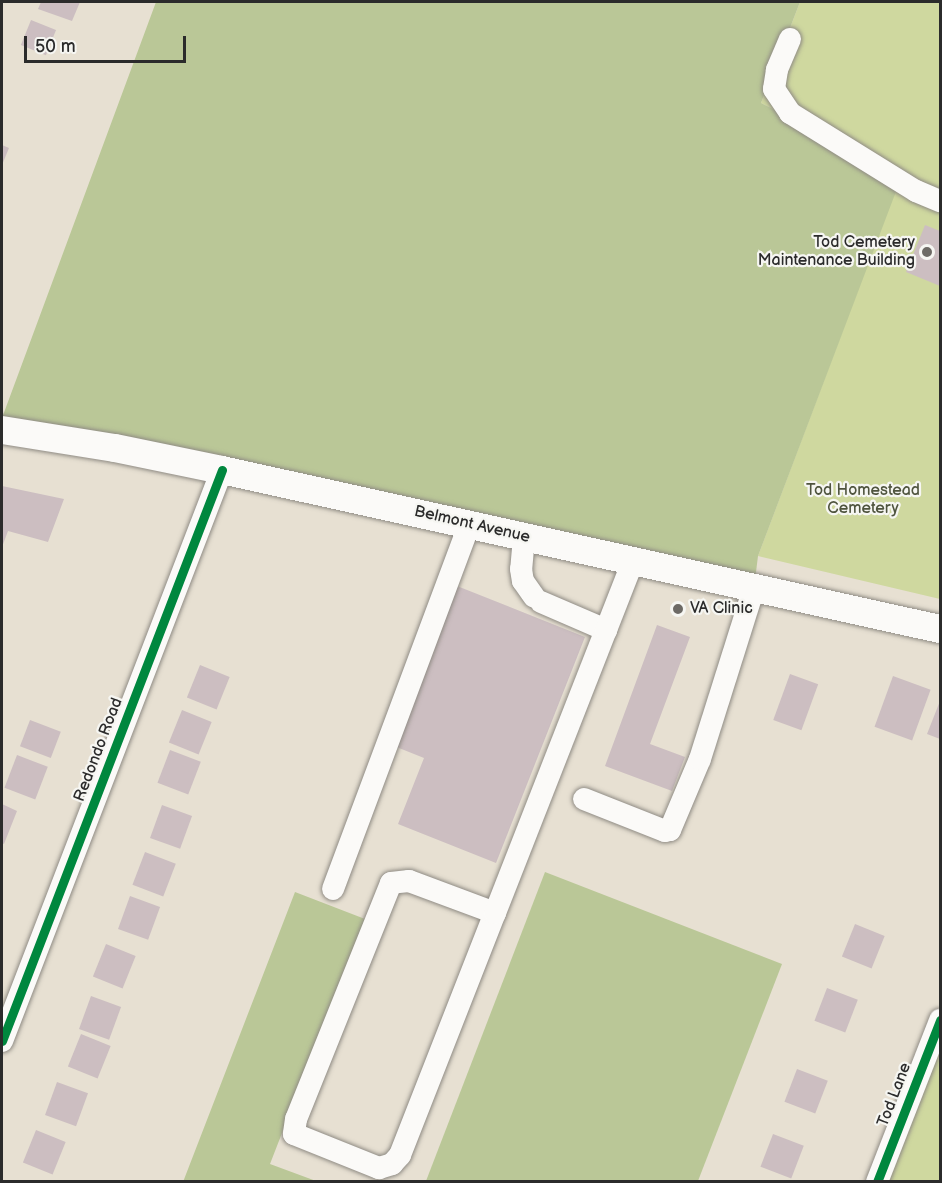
<!DOCTYPE html>
<style>
body{margin:0}
#map{position:relative;width:942px;height:1183px;overflow:hidden;background:#e7e0d2;font-family:"Balsamiq Sans",sans-serif}
div>[style]{position:absolute}
.green>*{inset:0;background:#cfd89f}
.forest>*{inset:0;background:#bac797}
.building>*{inset:0;background:#ccbec1;transform-origin:0 0}
.roads{filter:drop-shadow(0 0 2px #8f8b84) drop-shadow(0 0 2px #8f8b84)}
.minor>*{height:22px;margin:-11px;padding:0 11px;transform-origin:11px;border-radius:11px;background:#fbfaf8}
.major>*{height:28px;margin:-14px;padding:0 14px;transform-origin:14px;border-radius:14px;background:#fbfaf8}
.cycleway>*{height:9px;margin:-4.5px;padding:0 4.5px;transform-origin:4.5px;border-radius:4.5px;background:#00873e}
.dots>*{width:16px;height:16px;translate:-50% -50%;box-sizing:border-box;border:3px solid #f6f6f2;border-radius:50%}
span{translate:-50% -50%;white-space:nowrap;text-align:center;line-height:1.15;-webkit-text-stroke:4.5px #f6f6f2;paint-order:stroke}
.poi-label{font-size:16px;color:#2b2b2b}
.right{translate:-100% -50%;text-align:right}
.left{translate:0 -50%;text-align:left}
.park-label{font-size:16px;color:#4f543e}
.street-label{font-size:16px;color:#2b2b2b}
.frame{position:absolute;inset:0;border:3px solid #2b2b2b;pointer-events:none}
.scale{position:absolute;left:24px;top:36px;width:162px;height:27px;box-sizing:border-box;border:3px solid #2b2b2b;border-top:0;padding-left:8px;font-size:18px;line-height:21px;white-space:nowrap;color:#2b2b2b;-webkit-text-stroke:4px #f6f6f2;paint-order:stroke}
</style>
<div id="map">
<div class="green">
<div style="clip-path:polygon(800px 2px,940px 2px,940px 599px,758px 556px,902px 173px,761px 103px)"></div>
<div style="clip-path:polygon(940px 1020px,940px 1181px,877px 1181px)"></div>
</div>
<div class="forest">
<div style="clip-path:polygon(156px 2px,800px 2px,761px 103px,903px 173px,758px 556px,754px 588px,2px 418px)"></div>
<div style="clip-path:polygon(545px 872px,782px 964px,698px 1181px,426px 1181px)"></div>
<div style="clip-path:polygon(295px 892px,365px 919px,270px 1164px,316px 1181px,183px 1182px)"></div>
</div>
<div class="building">
<div style="clip-path:polygon(41px 2px,80px 2px,72px 21px,38px 9px)"></div>
<div style="left:31px;top:20px;width:27px;height:27px;rotate:22deg"></div>
<div style="clip-path:polygon(2px 145px,9px 148px,2px 165px)"></div>
<div style="clip-path:polygon(925px 225px,940px 231px,940px 286px,906px 272px)"></div>
<div style="clip-path:polygon(2px 486px,64px 499px,48px 542px,8px 531px,2px 547px)"></div>
<div style="clip-path:polygon(457px 586px,585px 637px,496px 863px,398px 824px,424px 758px,394px 746px)"></div>
<div style="clip-path:polygon(657px 625px,690px 637px,650px 744px,685px 757px,672px 791px,605px 766px)"></div>
<div style="left:200px;top:665px;width:32px;height:35px;rotate:22deg"></div>
<div style="left:790px;top:674px;width:30px;height:49px;rotate:20deg"></div>
<div style="left:893px;top:676px;width:40px;height:54px;rotate:20deg"></div>
<div style="clip-path:polygon(940px 701px,940px 739px,927px 734px)"></div>
<div style="left:182px;top:710px;width:32px;height:35px;rotate:22deg"></div>
<div style="left:30px;top:720px;width:33px;height:28px;rotate:21deg"></div>
<div style="left:170px;top:750px;width:33px;height:35px;rotate:21deg"></div>
<div style="left:17px;top:755px;width:33px;height:35px;rotate:21deg"></div>
<div style="clip-path:polygon(2px 804px,17px 811px,4px 844px,2px 843px)"></div>
<div style="left:162px;top:805px;width:32px;height:35px;rotate:20deg"></div>
<div style="left:145px;top:852px;width:33px;height:35px;rotate:21deg"></div>
<div style="left:130px;top:896px;width:32px;height:35px;rotate:20deg"></div>
<div style="left:855px;top:924px;width:32px;height:35px;rotate:22deg"></div>
<div style="left:106px;top:944px;width:32px;height:35px;rotate:22deg"></div>
<div style="left:827px;top:988px;width:33px;height:35px;rotate:21deg"></div>
<div style="left:91px;top:996px;width:32px;height:35px;rotate:20deg"></div>
<div style="left:81px;top:1034px;width:32px;height:35px;rotate:22deg"></div>
<div style="left:797px;top:1069px;width:33px;height:35px;rotate:21deg"></div>
<div style="left:57px;top:1082px;width:33px;height:35px;rotate:20deg"></div>
<div style="left:36px;top:1130px;width:32px;height:35px;rotate:22deg"></div>
<div style="left:773px;top:1134px;width:33px;height:35px;rotate:21deg"></div>
</div>
<div class="roads">
<div class="minor">
<div style="left:790px;top:39px;width:34px;rotate:113deg"></div>
<div style="left:777px;top:70px;width:19px;rotate:99deg"></div>
<div style="left:774px;top:89px;width:29px;rotate:56deg"></div>
<div style="left:790px;top:113px;width:148px;rotate:31.8deg"></div>
<div style="left:916px;top:191px;width:26px;rotate:23deg"></div>
<div style="left:524px;top:537px;width:32px;rotate:95deg"></div>
<div style="left:521px;top:569px;width:12px;rotate:81deg"></div>
<div style="left:523px;top:581px;width:19px;rotate:55deg"></div>
<div style="left:541px;top:602px;width:71px;rotate:23.3deg"></div>
<div style="left:584px;top:799px;width:87px;rotate:21.6deg"></div>
<div style="left:665px;top:831px;width:5px;rotate:-11deg"></div>
<div style="left:670px;top:830px;width:77px;rotate:-67.1deg"></div>
<div style="left:700px;top:759px;width:179px;rotate:-72.5deg"></div>
<div style="left:333px;top:889px;width:389px;rotate:-69.5deg"></div>
<div style="left:495px;top:913px;width:92px;rotate:-159.6deg"></div>
<div style="left:409px;top:881px;width:18px;rotate:174deg"></div>
<div style="left:391px;top:883px;width:254px;rotate:111.9deg"></div>
<div style="left:296px;top:1119px;width:15px;rotate:98deg"></div>
<div style="left:294px;top:1134px;width:92px;rotate:21.8deg"></div>
<div style="left:379px;top:1168px;width:14px;rotate:-17deg"></div>
<div style="left:392px;top:1164px;width:12px;rotate:-48deg"></div>
<div style="left:400px;top:1155px;width:260px;rotate:-68.6deg"></div>
<div style="left:495px;top:913px;width:304px;rotate:-68.6deg"></div>
<div style="left:606px;top:630px;width:74px;rotate:-68.6deg"></div>
<div style="left:2px;top:1041px;width:612px;rotate:-68.93deg"></div>
<div style="left:877px;top:1182px;width:174px;rotate:-68.7deg"></div>
</div>
<div class="major">
<div style="left:2px;top:430px;width:114px;rotate:9.1deg"></div>
<div style="left:115px;top:448px;width:109px;rotate:11.6deg"></div>
<div style="left:222px;top:470px;width:735px;rotate:12.49deg"></div>
</div>
</div>
<div class="cycleway">
<div style="left:2px;top:1041px;width:612px;rotate:-68.93deg"></div>
<div style="left:877px;top:1182px;width:174px;rotate:-68.7deg"></div>
</div>
<div class="dots">
<div style="left:927px;top:252px;background:#6d6a65"></div>
<div style="left:678px;top:609px;background:#6d6a65"></div>
</div>
<div class="poi-label">
<span class="right" style="left:915px;top:252px">Tod Cemetery<br>Maintenance Building</span>
<span class="left" style="left:690px;top:609px">VA Clinic</span>
</div>
<div class="park-label">
<span style="left:863px;top:500px">Tod Homestead<br>Cemetery</span>
</div>
<div class="street-label">
<span style="left:472px;top:525px;rotate:13deg">Belmont Avenue</span>
<span style="left:99px;top:750px;rotate:-69deg">Redondo Road</span>
<span style="left:895px;top:1095px;rotate:-69deg">Tod Lane</span>
</div>
<div class="frame"></div>
<div class="scale">50 m</div>
</div>
